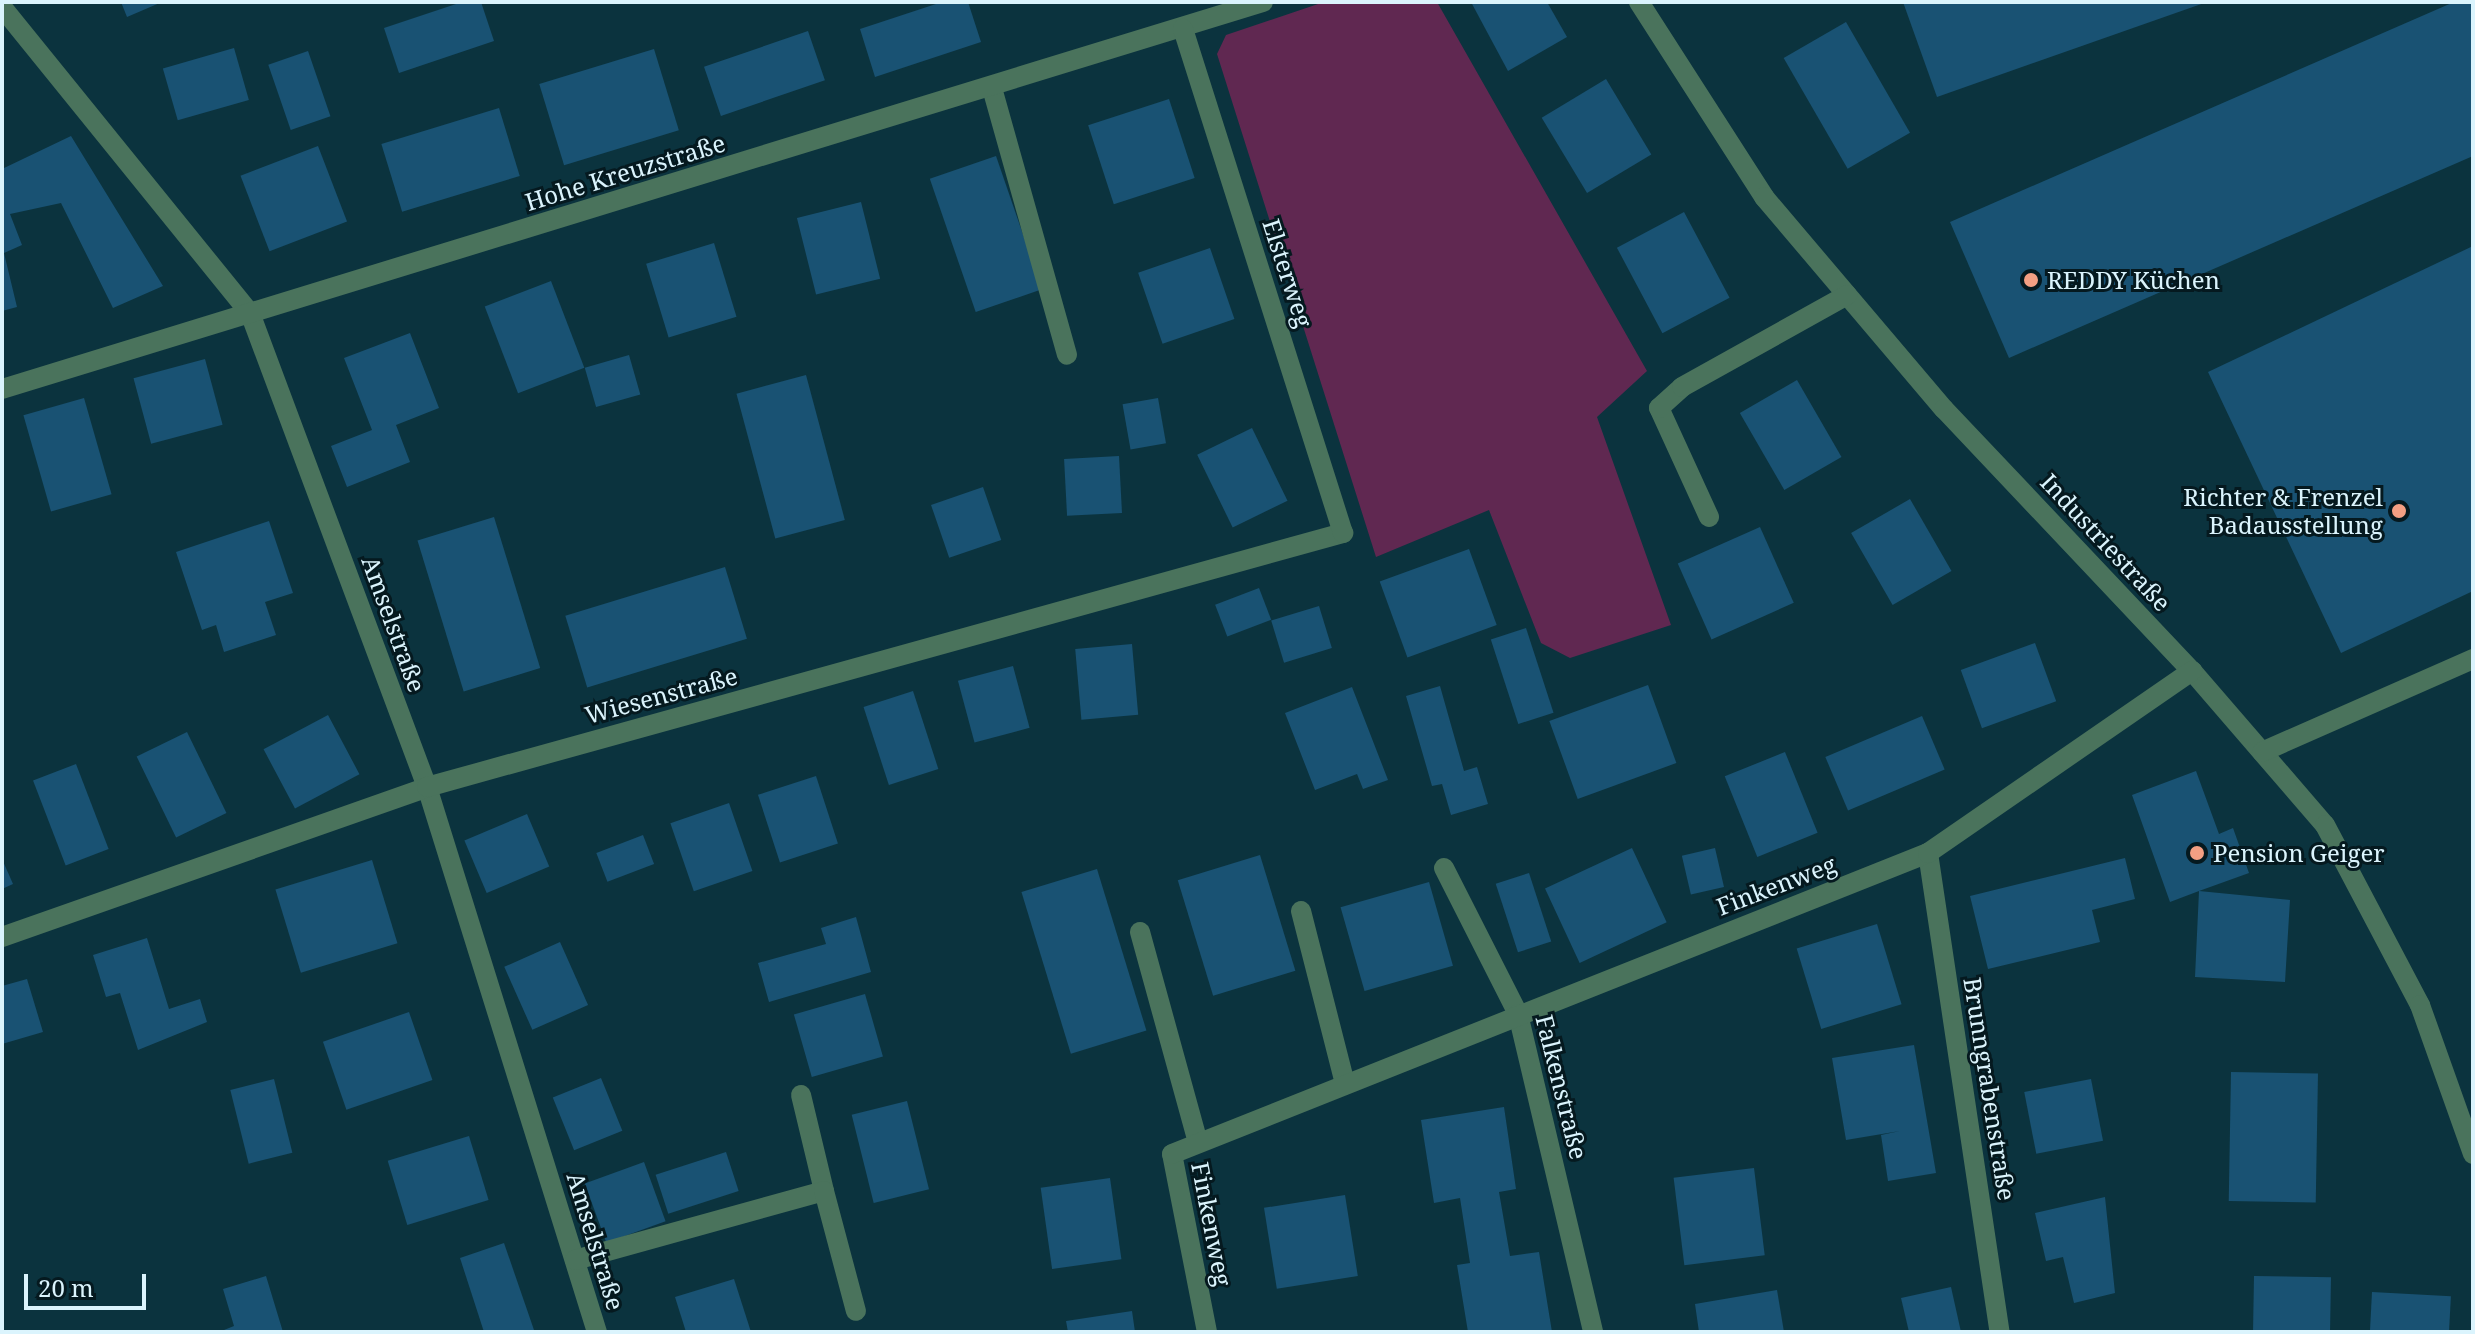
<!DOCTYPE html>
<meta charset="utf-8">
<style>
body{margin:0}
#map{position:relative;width:2475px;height:1334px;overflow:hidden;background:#0b333e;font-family:"Noto Serif",serif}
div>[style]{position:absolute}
.green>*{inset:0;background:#602851}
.building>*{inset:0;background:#195273;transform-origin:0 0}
.minor>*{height:20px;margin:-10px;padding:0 10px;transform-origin:10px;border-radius:10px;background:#4a735c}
.dots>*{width:22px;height:22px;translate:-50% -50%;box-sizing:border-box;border:4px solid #05191f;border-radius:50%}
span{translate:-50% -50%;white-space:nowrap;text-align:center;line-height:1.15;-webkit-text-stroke:6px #05191f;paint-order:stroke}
.street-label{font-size:24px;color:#dbf4fd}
.poi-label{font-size:24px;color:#dbf4fd}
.left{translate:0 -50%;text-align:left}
.right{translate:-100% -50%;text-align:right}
.frame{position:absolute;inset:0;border:4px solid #dbf4fd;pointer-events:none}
.scale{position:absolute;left:24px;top:1274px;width:122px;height:36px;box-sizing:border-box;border:4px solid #dbf4fd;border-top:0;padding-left:10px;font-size:24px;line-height:28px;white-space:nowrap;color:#dbf4fd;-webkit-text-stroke:6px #05191f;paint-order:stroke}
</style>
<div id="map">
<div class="green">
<div style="clip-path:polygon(1324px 2px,1437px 2px,1647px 371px,1597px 417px,1671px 625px,1570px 658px,1541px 643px,1489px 510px,1376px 557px,1217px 54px,1226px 35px)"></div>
</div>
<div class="building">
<div style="clip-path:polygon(121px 2px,162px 2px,127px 17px)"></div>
<div style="clip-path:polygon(462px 2px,481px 2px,494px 41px,399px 73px,384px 28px)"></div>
<div style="clip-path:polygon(942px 2px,968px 2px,981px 42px,875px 77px,860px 29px)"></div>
<div style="clip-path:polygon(1471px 2px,1547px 2px,1567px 37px,1508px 71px)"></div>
<div style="clip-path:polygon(1903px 2px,2207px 2px,1937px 97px)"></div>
<div style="clip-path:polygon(2454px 2px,2473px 2px,2473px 156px,2009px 358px,1950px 222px)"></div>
<div style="left:1846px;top:22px;width:128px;height:72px;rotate:60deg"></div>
<div style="left:808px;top:31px;width:52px;height:110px;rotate:71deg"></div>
<div style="left:234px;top:48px;width:54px;height:74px;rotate:74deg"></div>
<div style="left:654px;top:49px;width:85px;height:120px;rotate:73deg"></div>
<div style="left:308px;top:51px;width:69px;height:42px;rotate:71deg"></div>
<div style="left:1606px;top:79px;width:88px;height:75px;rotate:59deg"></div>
<div style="left:1169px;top:99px;width:83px;height:85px;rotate:72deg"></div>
<div style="left:499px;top:108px;width:71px;height:123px;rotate:73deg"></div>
<div style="clip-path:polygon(71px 136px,163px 286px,113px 308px,61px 203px,10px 214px,22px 245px,4px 253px,17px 307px,2px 311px,2px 169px)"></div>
<div style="left:318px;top:146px;width:81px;height:83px;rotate:69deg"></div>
<div style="left:996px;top:156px;width:141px;height:70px;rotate:71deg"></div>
<div style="left:861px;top:202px;width:79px;height:66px;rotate:76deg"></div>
<div style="left:1684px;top:212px;width:97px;height:76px;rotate:62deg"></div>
<div style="left:714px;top:243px;width:77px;height:71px;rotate:73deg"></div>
<div style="clip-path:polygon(2473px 246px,2473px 591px,2341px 653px,2208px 372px)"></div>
<div style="left:1210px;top:248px;width:75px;height:76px;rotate:71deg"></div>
<div style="left:551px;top:281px;width:93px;height:71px;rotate:69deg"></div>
<div style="clip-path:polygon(410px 333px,439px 408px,396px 425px,410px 462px,347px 487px,331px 446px,372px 430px,344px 358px)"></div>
<div style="left:629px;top:355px;width:41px;height:46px;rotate:74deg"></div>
<div style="left:205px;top:359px;width:68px;height:74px;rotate:75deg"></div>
<div style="left:806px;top:375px;width:150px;height:72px;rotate:75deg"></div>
<div style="left:1797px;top:380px;width:89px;height:66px;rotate:60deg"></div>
<div style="left:84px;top:398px;width:100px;height:63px;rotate:74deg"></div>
<div style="left:1158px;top:398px;width:46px;height:36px;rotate:80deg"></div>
<div style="left:1252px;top:428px;width:81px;height:61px;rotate:64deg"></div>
<div style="left:1119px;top:456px;width:57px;height:55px;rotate:87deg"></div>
<div style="left:983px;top:487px;width:56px;height:55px;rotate:71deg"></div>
<div style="left:1910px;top:499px;width:83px;height:68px;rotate:60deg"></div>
<div style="left:494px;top:517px;width:158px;height:80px;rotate:73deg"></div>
<div style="clip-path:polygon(269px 521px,293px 593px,265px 602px,276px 635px,224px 652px,216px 625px,202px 630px,176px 552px)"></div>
<div style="left:1760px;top:527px;width:83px;height:90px;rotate:66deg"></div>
<div style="left:1469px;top:549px;width:81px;height:95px;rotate:70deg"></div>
<div style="left:725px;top:567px;width:75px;height:167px;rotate:73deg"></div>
<div style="left:1259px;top:588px;width:34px;height:47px;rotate:69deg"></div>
<div style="left:1319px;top:606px;width:44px;height:50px;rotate:73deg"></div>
<div style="left:1526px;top:628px;width:89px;height:37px;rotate:72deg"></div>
<div style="left:2035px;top:643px;width:62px;height:79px;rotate:70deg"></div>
<div style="left:1132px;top:644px;width:71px;height:57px;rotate:85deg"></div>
<div style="left:1013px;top:666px;width:64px;height:57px;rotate:75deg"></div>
<div style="left:1648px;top:685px;width:83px;height:105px;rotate:70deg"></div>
<div style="clip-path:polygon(1440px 686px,1464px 771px,1477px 767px,1488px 804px,1451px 815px,1442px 784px,1432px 786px,1406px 696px)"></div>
<div style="clip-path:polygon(1352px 687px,1388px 780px,1363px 789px,1357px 774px,1315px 790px,1285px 713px)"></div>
<div style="left:913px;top:691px;width:82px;height:52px;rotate:72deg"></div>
<div style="left:328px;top:715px;width:67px;height:73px;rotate:62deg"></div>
<div style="left:1922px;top:716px;width:58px;height:105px;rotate:67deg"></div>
<div style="left:187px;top:732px;width:90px;height:56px;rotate:64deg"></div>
<div style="left:1785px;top:752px;width:87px;height:65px;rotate:68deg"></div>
<div style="left:76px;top:764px;width:91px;height:46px;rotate:69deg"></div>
<div style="clip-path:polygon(2196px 771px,2219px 834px,2233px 828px,2249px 873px,2199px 891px,2290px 900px,2285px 982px,2195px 977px,2199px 891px,2170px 902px,2132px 795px)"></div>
<div style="left:816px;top:776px;width:71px;height:61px;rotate:72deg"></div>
<div style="left:729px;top:803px;width:72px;height:62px;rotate:71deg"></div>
<div style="left:527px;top:814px;width:57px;height:68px;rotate:67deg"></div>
<div style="left:643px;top:835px;width:31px;height:50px;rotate:69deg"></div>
<div style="left:1632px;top:848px;width:82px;height:96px;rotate:65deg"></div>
<div style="left:1715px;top:848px;width:40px;height:34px;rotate:77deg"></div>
<div style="left:1260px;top:855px;width:121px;height:86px;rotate:73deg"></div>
<div style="clip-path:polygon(2125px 858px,2135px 899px,2092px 910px,2100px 942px,1988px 969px,1970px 896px)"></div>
<div style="clip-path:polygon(2px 859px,13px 884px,2px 889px)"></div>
<div style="left:372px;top:860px;width:87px;height:101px;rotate:73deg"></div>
<div style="left:1097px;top:869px;width:169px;height:79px;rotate:73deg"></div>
<div style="left:1529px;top:873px;width:72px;height:35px;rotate:72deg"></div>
<div style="left:1429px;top:882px;width:87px;height:92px;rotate:74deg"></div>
<div style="clip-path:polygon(856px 917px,871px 972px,769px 1002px,758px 963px,826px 944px,821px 928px)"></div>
<div style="left:1877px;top:924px;width:84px;height:84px;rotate:73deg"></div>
<div style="clip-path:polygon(147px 938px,169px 1009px,200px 999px,207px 1022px,138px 1050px,120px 993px,106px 997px,93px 955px)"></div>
<div style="left:560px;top:942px;width:69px;height:61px;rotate:66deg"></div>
<div style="clip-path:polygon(27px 979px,43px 1032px,2px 1044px,2px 986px)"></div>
<div style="left:865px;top:994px;width:65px;height:74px;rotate:74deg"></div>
<div style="left:409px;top:1012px;width:72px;height:91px;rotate:71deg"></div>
<div style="clip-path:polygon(1914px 1045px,1936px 1173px,1888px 1181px,1881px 1135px,1900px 1131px,1846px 1140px,1832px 1058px)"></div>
<div style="left:2231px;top:1072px;width:87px;height:129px;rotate:1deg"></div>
<div style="left:601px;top:1078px;width:57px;height:52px;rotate:68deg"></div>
<div style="left:274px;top:1079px;width:76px;height:45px;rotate:76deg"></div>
<div style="left:2091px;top:1079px;width:63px;height:68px;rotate:79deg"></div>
<div style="left:907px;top:1101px;width:91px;height:57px;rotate:76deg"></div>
<div style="clip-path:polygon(1504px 1107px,1516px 1189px,1499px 1192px,1510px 1256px,1539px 1252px,1552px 1332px,1468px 1332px,1457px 1265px,1470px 1263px,1460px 1198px,1434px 1203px,1421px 1120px)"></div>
<div style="left:469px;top:1136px;width:67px;height:85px;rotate:73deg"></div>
<div style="left:726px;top:1152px;width:41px;height:74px;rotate:72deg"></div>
<div style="left:644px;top:1162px;width:63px;height:63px;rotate:70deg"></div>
<div style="left:1754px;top:1168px;width:88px;height:81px;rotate:83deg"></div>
<div style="left:1110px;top:1178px;width:82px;height:70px;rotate:82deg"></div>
<div style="left:1345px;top:1195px;width:82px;height:82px;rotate:81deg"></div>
<div style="clip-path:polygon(2105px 1197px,2115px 1293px,2074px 1303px,2063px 1257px,2046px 1261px,2035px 1213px)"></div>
<div style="clip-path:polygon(504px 1243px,534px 1330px,528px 1332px,484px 1332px,460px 1258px)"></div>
<div style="clip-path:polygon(266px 1276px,283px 1332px,219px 1332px,234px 1326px,223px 1289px)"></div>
<div style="left:2254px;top:1276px;width:77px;height:56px;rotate:1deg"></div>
<div style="clip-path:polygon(734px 1279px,751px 1332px,686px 1332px,675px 1297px)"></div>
<div style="clip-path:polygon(1951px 1287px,1961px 1332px,1909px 1332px,1901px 1298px)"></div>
<div style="clip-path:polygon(1777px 1290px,1784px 1332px,1699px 1332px,1695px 1304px)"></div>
<div style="left:2372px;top:1292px;width:79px;height:40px;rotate:3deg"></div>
<div style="clip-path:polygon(1132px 1311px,1135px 1332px,1068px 1332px,1066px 1321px)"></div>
</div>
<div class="minor">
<div style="left:1639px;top:2px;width:232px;rotate:57.3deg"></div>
<div style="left:1764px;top:197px;width:278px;rotate:49.7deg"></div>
<div style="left:1944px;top:409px;width:361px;rotate:46.6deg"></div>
<div style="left:2192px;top:671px;width:203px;rotate:49.2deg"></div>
<div style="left:2325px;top:825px;width:204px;rotate:62.2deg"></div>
<div style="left:2420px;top:1005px;width:158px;rotate:70.4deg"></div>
<div style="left:2px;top:7px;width:394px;rotate:51deg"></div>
<div style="left:250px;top:313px;width:506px;rotate:69.52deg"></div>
<div style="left:427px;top:787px;width:571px;rotate:72.68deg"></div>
<div style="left:992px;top:88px;width:277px;rotate:74.3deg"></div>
<div style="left:2px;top:389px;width:1319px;rotate:-17.06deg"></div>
<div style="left:1709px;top:517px;width:120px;rotate:-114.6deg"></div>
<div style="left:1659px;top:408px;width:31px;rotate:-42deg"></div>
<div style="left:1682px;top:387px;width:189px;rotate:-29.1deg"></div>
<div style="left:2262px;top:752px;width:231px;rotate:-23.8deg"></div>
<div style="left:1928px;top:853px;width:484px;rotate:81.5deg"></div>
<div style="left:1444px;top:868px;width:164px;rotate:63.1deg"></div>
<div style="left:1518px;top:1014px;width:327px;rotate:76.7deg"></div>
<div style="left:1301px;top:911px;width:179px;rotate:75.7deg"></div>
<div style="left:1140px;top:932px;width:219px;rotate:74.6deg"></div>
<div style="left:2px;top:937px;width:451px;rotate:-19.4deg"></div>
<div style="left:427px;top:787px;width:951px;rotate:-15.5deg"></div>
<div style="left:1343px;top:533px;width:529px;rotate:-107.61deg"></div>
<div style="left:801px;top:1095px;width:99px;rotate:76.5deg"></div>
<div style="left:575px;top:1260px;width:258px;rotate:-15.5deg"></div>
<div style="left:824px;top:1191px;width:124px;rotate:75.1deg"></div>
<div style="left:1207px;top:1332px;width:181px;rotate:-101.1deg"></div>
<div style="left:1172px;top:1154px;width:814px;rotate:-21.71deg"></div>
<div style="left:1928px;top:853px;width:321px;rotate:-34.6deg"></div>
</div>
<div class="dots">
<div style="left:2031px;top:280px;background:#f39f83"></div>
<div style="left:2399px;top:511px;background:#f39f83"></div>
<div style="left:2197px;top:853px;background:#f39f83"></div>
</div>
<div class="street-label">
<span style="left:625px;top:172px;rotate:-17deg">Hohe Kreuzstraße</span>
<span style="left:1288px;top:273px;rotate:72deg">Elsterweg</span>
<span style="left:2106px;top:542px;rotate:47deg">Industriestraße</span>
<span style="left:394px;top:624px;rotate:70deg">Amselstraße</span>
<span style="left:661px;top:695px;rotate:-15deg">Wiesenstraße</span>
<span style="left:1776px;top:885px;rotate:-21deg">Finkenweg</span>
<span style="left:1562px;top:1087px;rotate:76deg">Falkenstraße</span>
<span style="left:1990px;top:1089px;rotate:81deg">Brunngrabenstraße</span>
<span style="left:1212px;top:1224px;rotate:79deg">Finkenweg</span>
<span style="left:596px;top:1241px;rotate:73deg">Amselstraße</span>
</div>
<div class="poi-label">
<span class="left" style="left:2047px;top:280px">REDDY Küchen</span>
<span class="right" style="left:2383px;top:511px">Richter &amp; Frenzel<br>Badausstellung</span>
<span class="left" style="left:2213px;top:853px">Pension Geiger</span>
</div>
<div class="frame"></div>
<div class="scale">20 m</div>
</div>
